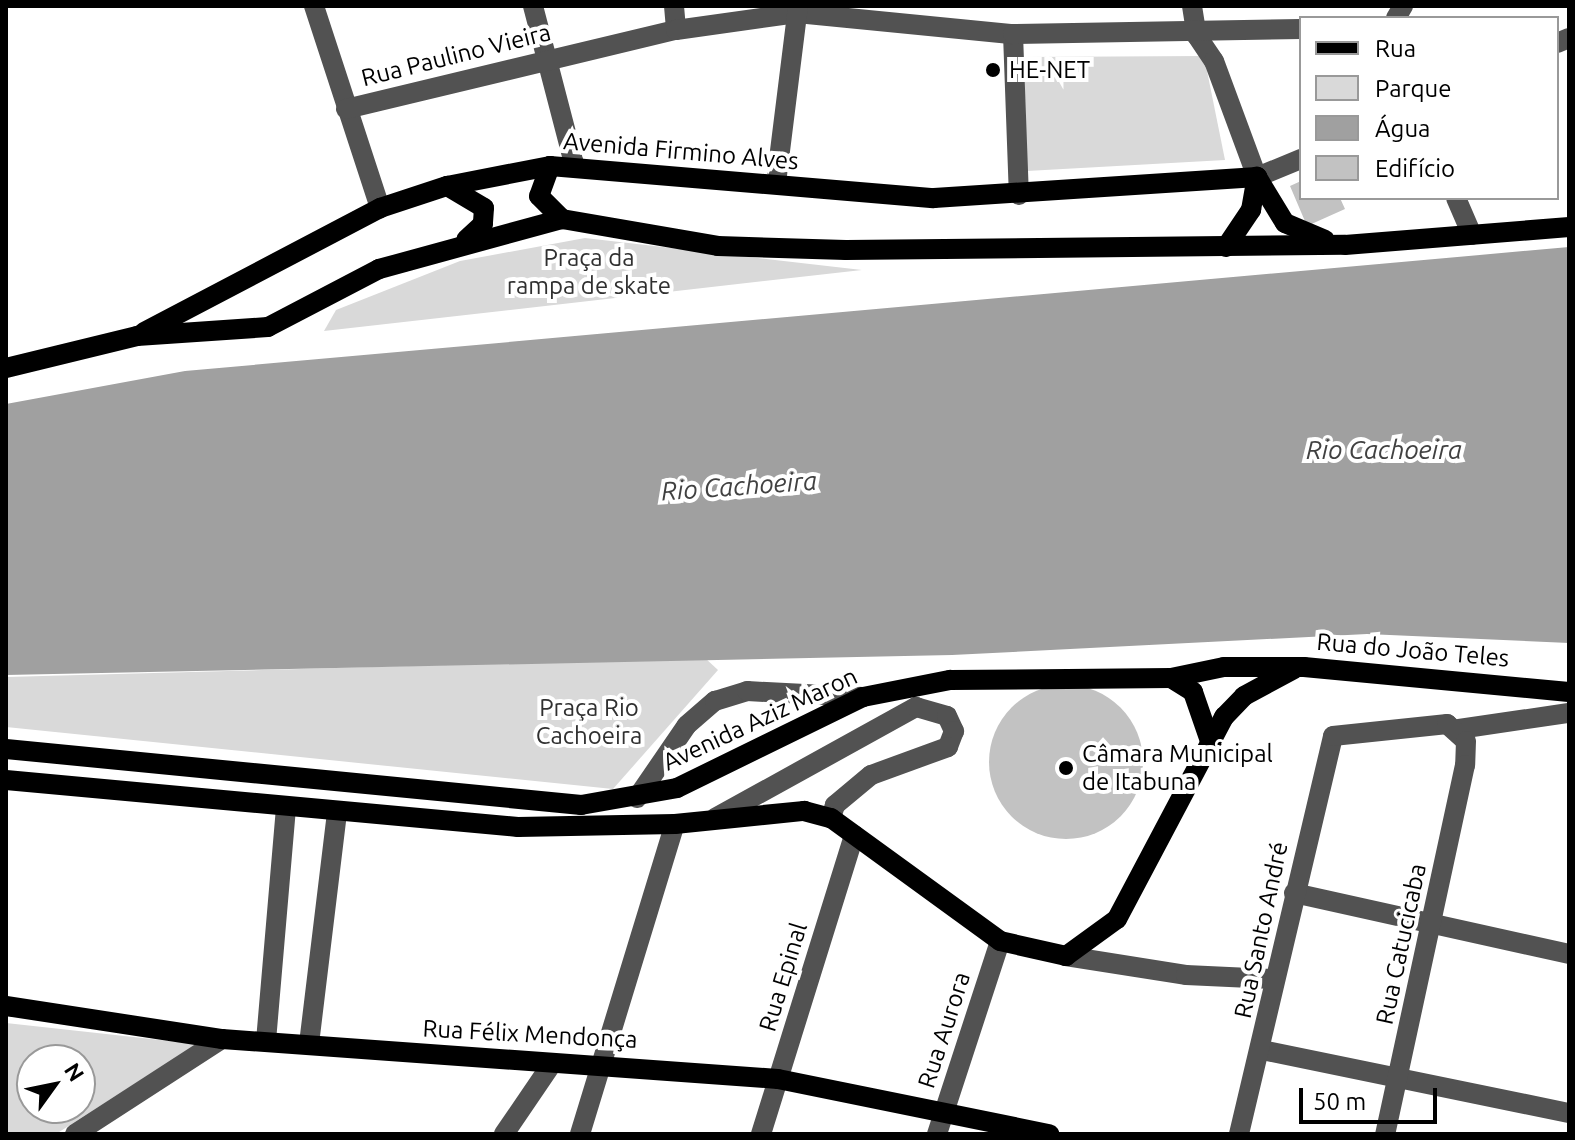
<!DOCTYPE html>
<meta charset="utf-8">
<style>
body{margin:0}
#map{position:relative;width:1575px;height:1140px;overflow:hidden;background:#fff;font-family:Ubuntu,sans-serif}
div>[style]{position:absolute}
.green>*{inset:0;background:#d9d9d9}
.water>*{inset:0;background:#a0a0a0}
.building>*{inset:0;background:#c2c2c2}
.round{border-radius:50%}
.minor>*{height:20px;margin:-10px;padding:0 10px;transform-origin:10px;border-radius:10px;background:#525252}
.major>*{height:20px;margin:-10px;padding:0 10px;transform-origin:10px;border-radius:10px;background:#000}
.dots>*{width:22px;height:22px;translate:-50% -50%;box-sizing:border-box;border:4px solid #fff;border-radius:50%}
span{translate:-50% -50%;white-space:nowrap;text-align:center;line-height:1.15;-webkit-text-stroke:8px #fff;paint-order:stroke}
.street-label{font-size:24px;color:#000}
.poi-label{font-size:24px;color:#000}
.left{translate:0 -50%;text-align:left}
.park-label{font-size:24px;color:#303030}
.water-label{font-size:26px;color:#414141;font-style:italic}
.frame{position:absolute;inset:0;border:8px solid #000;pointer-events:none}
.legend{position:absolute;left:1299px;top:16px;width:260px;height:184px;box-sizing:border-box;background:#fff;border:2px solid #999;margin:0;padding:10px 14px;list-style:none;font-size:24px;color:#000}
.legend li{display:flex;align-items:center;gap:16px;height:40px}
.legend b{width:40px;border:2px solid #999}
.north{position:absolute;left:16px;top:1044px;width:80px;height:80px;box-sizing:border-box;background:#fff;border:2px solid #999;border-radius:50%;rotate:57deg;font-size:22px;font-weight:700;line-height:32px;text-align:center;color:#000}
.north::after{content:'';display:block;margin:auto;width:28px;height:36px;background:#000;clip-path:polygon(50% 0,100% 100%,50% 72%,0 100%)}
.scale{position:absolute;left:1299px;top:1088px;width:138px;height:36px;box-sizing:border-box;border:4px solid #000;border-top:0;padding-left:10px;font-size:24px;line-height:28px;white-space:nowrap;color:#000;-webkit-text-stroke:6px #fff;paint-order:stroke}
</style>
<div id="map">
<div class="green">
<div style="clip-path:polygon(1204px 56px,1225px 160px,1027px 171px,1024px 57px)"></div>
<div style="clip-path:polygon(585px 238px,862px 270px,324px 331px,336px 310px,460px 261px)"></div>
<div style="clip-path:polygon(705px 658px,718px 670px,613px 789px,6px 727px,6px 677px)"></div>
<div style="clip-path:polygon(evenodd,6px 1023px,197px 1044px,56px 1134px,6px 1134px,6px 1023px,32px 1060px,80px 1060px,80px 1108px,32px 1108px,32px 1060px)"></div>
</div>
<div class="water">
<div style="clip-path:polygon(1569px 247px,1569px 643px,1367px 634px,952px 655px,6px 675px,6px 404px,185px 371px)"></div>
</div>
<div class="building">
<div style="clip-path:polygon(1301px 181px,1301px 198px,1340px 198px,1345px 209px,1307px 226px,1290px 186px)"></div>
<div class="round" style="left:989px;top:685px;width:154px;height:154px"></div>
</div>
<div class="minor">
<div style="left:314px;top:6px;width:213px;rotate:71.9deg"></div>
<div style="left:533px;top:6px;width:162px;rotate:75.4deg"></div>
<div style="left:674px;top:6px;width:24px;rotate:85deg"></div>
<div style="left:1192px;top:6px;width:30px;rotate:81deg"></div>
<div style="left:1197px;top:36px;width:30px;rotate:56deg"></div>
<div style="left:1214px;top:61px;width:124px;rotate:69.7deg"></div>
<div style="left:1257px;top:177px;width:48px;rotate:-22.2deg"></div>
<div style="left:1396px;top:18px;width:14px;rotate:-60deg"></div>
<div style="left:1013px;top:34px;width:161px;rotate:87.9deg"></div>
<div style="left:1557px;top:43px;width:13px;rotate:-23deg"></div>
<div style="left:346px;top:109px;width:339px;rotate:-13.5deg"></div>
<div style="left:676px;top:30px;width:122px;rotate:-8deg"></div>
<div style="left:797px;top:13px;width:217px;rotate:5.6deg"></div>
<div style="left:1013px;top:34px;width:288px;rotate:-1deg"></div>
<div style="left:776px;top:183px;width:178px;rotate:-82.9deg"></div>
<div style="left:1456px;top:198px;width:40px;rotate:66.6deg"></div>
<div style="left:1459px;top:729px;width:111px;rotate:-8.3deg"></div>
<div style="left:637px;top:798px;width:88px;rotate:-55.6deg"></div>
<div style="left:687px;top:725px;width:37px;rotate:-41deg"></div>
<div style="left:715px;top:701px;width:34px;rotate:-17deg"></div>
<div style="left:747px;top:691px;width:116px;rotate:3deg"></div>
<div style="left:715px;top:818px;width:230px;rotate:-28.9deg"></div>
<div style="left:916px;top:707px;width:32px;rotate:16deg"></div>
<div style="left:947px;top:716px;width:17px;rotate:65deg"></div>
<div style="left:954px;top:731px;width:17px;rotate:111deg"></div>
<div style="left:948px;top:747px;width:82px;rotate:160deg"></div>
<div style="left:871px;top:775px;width:47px;rotate:140.2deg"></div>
<div style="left:835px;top:805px;width:14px;rotate:107deg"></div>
<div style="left:1294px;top:893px;width:282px;rotate:12.5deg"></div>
<div style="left:1066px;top:956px;width:121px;rotate:9deg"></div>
<div style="left:1186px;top:975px;width:89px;rotate:2.6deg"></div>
<div style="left:266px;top:1041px;width:234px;rotate:-85.1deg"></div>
<div style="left:309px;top:1044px;width:233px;rotate:-83.1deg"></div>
<div style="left:1262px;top:1050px;width:313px;rotate:11.6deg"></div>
<div style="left:75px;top:1134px;width:175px;rotate:-32.9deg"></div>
<div style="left:504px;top:1134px;width:83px;rotate:-55.7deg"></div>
<div style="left:580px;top:1134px;width:324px;rotate:-73deg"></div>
<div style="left:761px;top:1134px;width:313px;rotate:-72.7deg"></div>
<div style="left:937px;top:1134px;width:203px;rotate:-71.9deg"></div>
<div style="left:1239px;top:1134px;width:409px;rotate:-76.7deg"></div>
<div style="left:1333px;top:736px;width:115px;rotate:-6deg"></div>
<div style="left:1447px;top:724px;width:25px;rotate:42deg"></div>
<div style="left:1466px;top:741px;width:24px;rotate:92deg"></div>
<div style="left:1465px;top:765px;width:378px;rotate:102.2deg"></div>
</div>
<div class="major">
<div style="left:550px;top:166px;width:32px;rotate:110deg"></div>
<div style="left:539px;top:196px;width:33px;rotate:45deg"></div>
<div style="left:1257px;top:177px;width:54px;rotate:58.7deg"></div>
<div style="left:1285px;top:223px;width:43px;rotate:23deg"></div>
<div style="left:447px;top:186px;width:43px;rotate:30.7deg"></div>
<div style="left:484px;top:208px;width:16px;rotate:94deg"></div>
<div style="left:483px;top:224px;width:23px;rotate:137deg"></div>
<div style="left:1226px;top:247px;width:45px;rotate:-56deg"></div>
<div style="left:1251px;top:210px;width:34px;rotate:-80deg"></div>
<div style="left:144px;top:332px;width:267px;rotate:-27.7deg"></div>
<div style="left:380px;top:208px;width:71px;rotate:-18.2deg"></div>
<div style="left:447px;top:186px;width:105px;rotate:-11deg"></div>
<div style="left:550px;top:166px;width:385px;rotate:4.8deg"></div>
<div style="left:934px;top:198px;width:324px;rotate:-3.7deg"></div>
<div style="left:6px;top:368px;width:135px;rotate:-13.7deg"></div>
<div style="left:137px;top:336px;width:131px;rotate:-3.9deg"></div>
<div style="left:268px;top:327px;width:125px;rotate:-27.6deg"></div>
<div style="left:379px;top:269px;width:190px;rotate:-15.3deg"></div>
<div style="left:562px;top:219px;width:158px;rotate:9.8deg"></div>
<div style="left:718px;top:246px;width:128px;rotate:1.8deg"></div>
<div style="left:846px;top:250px;width:499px;rotate:-0.6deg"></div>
<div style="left:1345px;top:245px;width:225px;rotate:-4.6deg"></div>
<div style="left:1171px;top:678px;width:26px;rotate:32deg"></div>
<div style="left:1193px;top:692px;width:55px;rotate:70.9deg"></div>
<div style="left:6px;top:749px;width:578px;rotate:5.56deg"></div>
<div style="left:581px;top:805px;width:97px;rotate:-10deg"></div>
<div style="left:677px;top:788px;width:207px;rotate:-26.1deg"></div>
<div style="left:863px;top:697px;width:89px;rotate:-11.1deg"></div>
<div style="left:950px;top:680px;width:221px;rotate:-0.5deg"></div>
<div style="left:1171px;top:678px;width:54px;rotate:-11.7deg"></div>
<div style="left:1224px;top:667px;width:80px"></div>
<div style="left:1304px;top:667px;width:266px;rotate:5.4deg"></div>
<div style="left:6px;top:780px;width:514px;rotate:5.24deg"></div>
<div style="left:518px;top:827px;width:157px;rotate:-1.1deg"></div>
<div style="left:675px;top:824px;width:130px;rotate:-5.8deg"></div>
<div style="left:804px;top:811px;width:28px;rotate:15deg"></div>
<div style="left:831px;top:818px;width:209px;rotate:36deg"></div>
<div style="left:1000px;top:941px;width:68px;rotate:12.8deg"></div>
<div style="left:1066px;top:956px;width:63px;rotate:-36deg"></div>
<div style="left:1117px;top:919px;width:229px;rotate:-62.1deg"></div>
<div style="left:1224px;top:717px;width:29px;rotate:-46deg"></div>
<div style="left:1244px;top:696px;width:57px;rotate:-28.4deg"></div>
<div style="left:6px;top:1006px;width:219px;rotate:8.7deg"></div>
<div style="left:222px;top:1039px;width:557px;rotate:4.11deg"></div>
<div style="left:778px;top:1079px;width:277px;rotate:11.5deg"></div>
</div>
<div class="dots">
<div style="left:993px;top:70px;background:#000"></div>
<div style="left:1066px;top:768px;background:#000"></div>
</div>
<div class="street-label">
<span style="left:456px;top:55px;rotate:-14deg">Rua Paulino Vieira</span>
<span style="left:681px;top:151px;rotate:5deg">Avenida Firmino Alves</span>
<span style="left:1413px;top:650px;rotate:5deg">Rua do João Teles</span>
<span style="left:760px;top:719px;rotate:-25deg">Avenida Aziz Maron</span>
<span style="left:1261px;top:930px;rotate:-78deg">Rua Santo André</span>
<span style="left:1401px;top:944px;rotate:-78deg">Rua Catucicaba</span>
<span style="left:783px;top:977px;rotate:-73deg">Rua Epinal</span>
<span style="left:944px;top:1030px;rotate:-72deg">Rua Aurora</span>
<span style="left:530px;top:1034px;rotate:3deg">Rua Félix Mendonça</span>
</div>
<div class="poi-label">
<span class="left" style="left:1009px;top:70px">HE-NET</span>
<span class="left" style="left:1082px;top:768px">Câmara Municipal<br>de Itabuna</span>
</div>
<div class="park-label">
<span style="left:589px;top:272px">Praça da<br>rampa de skate</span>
<span style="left:589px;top:722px">Praça Rio<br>Cachoeira</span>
</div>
<div class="water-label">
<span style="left:1384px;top:450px">Rio Cachoeira</span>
<span style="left:739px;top:486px;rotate:-4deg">Rio Cachoeira</span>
</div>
<div class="frame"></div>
<ul class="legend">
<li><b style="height:10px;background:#000"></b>Rua</li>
<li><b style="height:22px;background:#d9d9d9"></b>Parque</li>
<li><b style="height:22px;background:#a0a0a0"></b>Água</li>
<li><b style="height:22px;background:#c2c2c2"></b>Edifício</li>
</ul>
<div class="north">N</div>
<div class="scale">50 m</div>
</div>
